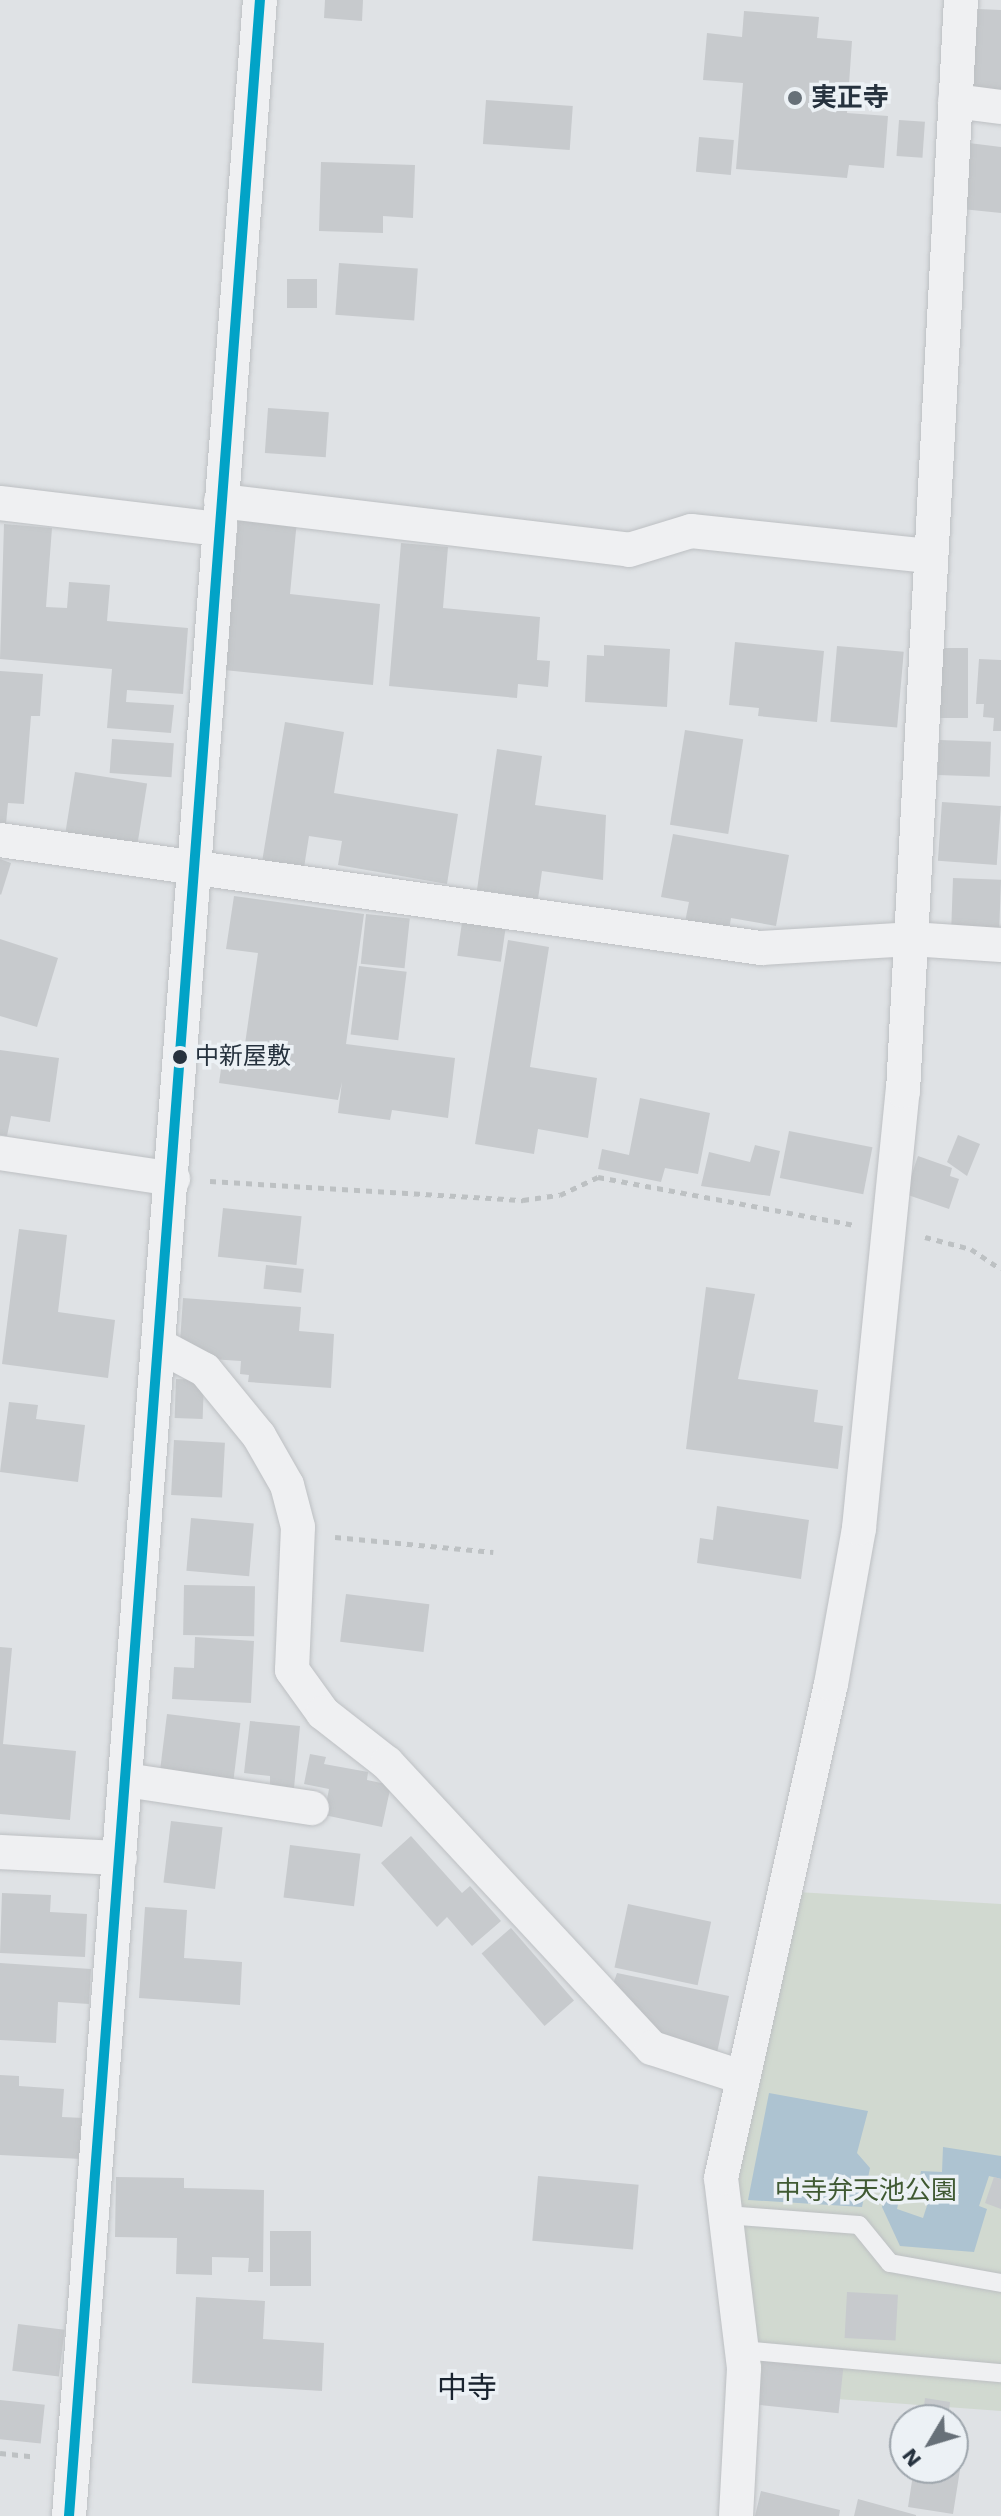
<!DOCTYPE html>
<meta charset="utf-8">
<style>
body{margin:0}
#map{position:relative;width:1001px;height:2516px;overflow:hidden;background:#dfe2e5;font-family:"Work Sans","Noto Sans JP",sans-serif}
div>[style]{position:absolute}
.green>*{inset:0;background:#d1d9d0}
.water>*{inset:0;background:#adc3d1}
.building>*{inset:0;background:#c7cacd;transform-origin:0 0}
.path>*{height:5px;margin-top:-2.5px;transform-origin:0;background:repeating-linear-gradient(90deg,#bdc1c3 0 6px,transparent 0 12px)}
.roads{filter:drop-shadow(0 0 2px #bdc0c3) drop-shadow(0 0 2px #bdc0c3)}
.lane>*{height:18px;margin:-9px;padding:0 9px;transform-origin:9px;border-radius:9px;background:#eff0f2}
.street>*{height:34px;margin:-17px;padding:0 17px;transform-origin:17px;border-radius:17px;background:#eff0f2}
.bus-1>*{height:10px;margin:-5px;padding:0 5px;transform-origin:5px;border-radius:5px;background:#02a3c7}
.dots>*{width:22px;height:22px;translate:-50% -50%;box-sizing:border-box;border:4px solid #ecf1f5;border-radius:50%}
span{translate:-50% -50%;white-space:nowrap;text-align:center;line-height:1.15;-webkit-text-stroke:7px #ecf1f5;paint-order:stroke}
.bus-label{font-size:24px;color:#26323e}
.left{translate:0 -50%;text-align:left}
.poi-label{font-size:26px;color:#26323e;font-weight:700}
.park-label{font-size:26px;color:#405a33}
.quarter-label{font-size:30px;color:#19232f}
.north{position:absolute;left:889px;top:2404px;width:80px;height:80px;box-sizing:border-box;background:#ecf1f5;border:2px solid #9da5ac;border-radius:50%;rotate:232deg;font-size:22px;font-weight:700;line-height:32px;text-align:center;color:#26323e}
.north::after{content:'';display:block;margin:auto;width:28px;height:36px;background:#677078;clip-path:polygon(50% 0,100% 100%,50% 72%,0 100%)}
</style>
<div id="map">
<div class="green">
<div style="clip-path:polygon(797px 1892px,1001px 1904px,1001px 2411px,755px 2393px,729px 2181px)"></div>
</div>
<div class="water">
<div style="clip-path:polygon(769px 2093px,868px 2111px,857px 2153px,870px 2168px,862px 2207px,748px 2200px)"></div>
<div style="clip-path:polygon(943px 2147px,1001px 2156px,1001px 2179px,989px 2176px,979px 2206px,987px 2209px,974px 2252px,900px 2246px,882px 2207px,885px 2195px,880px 2182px,889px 2176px,903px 2182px,897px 2209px,923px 2218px,932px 2190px,919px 2182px,921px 2171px,942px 2172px)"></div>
</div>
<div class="building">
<div style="clip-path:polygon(325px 0,363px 0,362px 21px,324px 18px)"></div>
<div style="clip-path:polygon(978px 9px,1001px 10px,1001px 92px,972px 89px)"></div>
<div style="clip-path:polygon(744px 11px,819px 17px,817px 38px,852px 41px,847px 113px,888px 116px,884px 168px,849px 165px,847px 178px,736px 169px,743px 83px,703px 80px,707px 33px,742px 37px)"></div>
<div style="left:486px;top:100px;width:87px;height:44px;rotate:4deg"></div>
<div style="left:899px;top:120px;width:26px;height:36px;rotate:4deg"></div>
<div style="left:699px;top:137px;width:35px;height:35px;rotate:5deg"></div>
<div style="clip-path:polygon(969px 143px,1001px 147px,1001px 213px,962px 209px)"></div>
<div style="clip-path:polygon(321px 162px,415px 165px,413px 218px,383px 216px,383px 233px,319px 231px)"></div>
<div style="left:339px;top:263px;width:79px;height:52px;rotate:4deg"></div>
<div style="left:287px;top:279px;width:30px;height:29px"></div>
<div style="left:268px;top:408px;width:61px;height:45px;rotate:4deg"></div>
<div style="clip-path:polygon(239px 514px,297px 520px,290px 594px,380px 604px,373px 685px,224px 670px)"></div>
<div style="clip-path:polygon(4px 524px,52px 528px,46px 607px,67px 608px,69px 582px,110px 585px,107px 621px,188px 628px,183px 694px,127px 690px,126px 702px,174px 705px,171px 733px,107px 728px,112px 669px,0 659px)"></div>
<div style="clip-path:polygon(401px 543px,448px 547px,443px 608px,540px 617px,537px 660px,550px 661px,548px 687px,518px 684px,517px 698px,389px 686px)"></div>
<div style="clip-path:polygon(735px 642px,824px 651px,817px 722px,758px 716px,759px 708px,729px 705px)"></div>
<div style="clip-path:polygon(604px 645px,670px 649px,667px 707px,585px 702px,587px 655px,604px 656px)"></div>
<div style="left:837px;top:646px;width:67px;height:76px;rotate:5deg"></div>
<div style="left:938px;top:648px;width:30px;height:70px"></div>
<div style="clip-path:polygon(979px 659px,1001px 660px,1001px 731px,993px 731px,994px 718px,983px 717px,984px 704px,976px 704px)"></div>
<div style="clip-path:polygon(0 671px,43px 674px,40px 716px,31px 716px,24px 804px,8px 803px,6px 824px,0 824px)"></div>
<div style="clip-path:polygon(285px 722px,344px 732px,334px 793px,458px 814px,447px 884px,338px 865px,342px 841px,309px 836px,303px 874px,261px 868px)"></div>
<div style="left:685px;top:730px;width:59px;height:96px;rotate:9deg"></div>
<div style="left:112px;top:739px;width:62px;height:34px;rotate:4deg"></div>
<div style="left:939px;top:740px;width:52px;height:35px;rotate:2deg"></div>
<div style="clip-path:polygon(497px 749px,542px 756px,535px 805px,606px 815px,603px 880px,542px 871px,538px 899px,477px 890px)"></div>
<div style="left:75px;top:772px;width:73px;height:66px;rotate:9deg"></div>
<div style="left:942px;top:802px;width:59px;height:59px;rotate:4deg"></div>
<div style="clip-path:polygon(673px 834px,789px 855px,776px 926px,731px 918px,729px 930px,685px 922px,689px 902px,661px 897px)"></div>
<div style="clip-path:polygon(0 859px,11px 863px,1px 895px,0 894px)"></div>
<div style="left:953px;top:878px;width:48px;height:55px;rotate:2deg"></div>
<div style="clip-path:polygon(234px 896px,364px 914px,346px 1044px,455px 1058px,448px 1118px,392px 1110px,390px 1120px,338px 1113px,342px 1082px,338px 1100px,219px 1083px,224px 1048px,244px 1051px,258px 953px,226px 949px)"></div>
<div style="left:366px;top:914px;width:44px;height:50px;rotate:6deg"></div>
<div style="left:462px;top:922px;width:44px;height:34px;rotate:8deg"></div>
<div style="clip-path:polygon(0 939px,58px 958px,37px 1027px,0 1016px)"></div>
<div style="clip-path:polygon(508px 940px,549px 947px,530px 1067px,597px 1078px,588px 1138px,538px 1129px,534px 1154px,475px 1144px)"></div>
<div style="left:359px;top:966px;width:48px;height:69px;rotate:7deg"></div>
<div style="clip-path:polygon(0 1050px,59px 1058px,50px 1122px,11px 1116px,7px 1136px,0 1135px)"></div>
<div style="clip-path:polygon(640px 1098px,710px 1113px,698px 1174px,665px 1168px,661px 1182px,598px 1169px,602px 1149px,629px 1155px)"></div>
<div style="left:789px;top:1131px;width:85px;height:48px;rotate:11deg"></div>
<div style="clip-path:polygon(958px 1135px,980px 1144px,967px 1176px,947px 1162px)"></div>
<div style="clip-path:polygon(755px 1145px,780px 1151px,770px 1196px,701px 1186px,709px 1152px,750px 1162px)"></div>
<div style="clip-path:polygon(918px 1156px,952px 1168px,950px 1176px,959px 1179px,949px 1209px,905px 1194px)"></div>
<div style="left:223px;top:1208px;width:79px;height:49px;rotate:6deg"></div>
<div style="clip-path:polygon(19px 1229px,67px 1235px,58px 1312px,115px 1320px,108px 1378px,2px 1364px)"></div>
<div style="left:266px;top:1265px;width:38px;height:24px;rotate:6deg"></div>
<div style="clip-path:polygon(706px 1287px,755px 1294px,738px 1379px,818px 1390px,814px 1422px,843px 1426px,838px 1469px,686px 1449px)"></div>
<div style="clip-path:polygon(183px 1298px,301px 1307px,299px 1331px,334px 1334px,331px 1388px,248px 1382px,249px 1375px,240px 1374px,241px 1361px,179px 1357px)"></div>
<div style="left:176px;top:1379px;width:28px;height:39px;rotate:2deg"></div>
<div style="clip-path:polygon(9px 1402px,38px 1405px,36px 1419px,85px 1425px,78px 1482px,0 1472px)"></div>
<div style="left:174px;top:1440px;width:51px;height:55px;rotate:3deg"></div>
<div style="clip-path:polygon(717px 1506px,809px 1520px,801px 1579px,697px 1563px,700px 1538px,713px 1540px)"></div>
<div style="left:191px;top:1518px;width:63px;height:53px;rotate:5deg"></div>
<div style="left:184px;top:1585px;width:71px;height:50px;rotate:1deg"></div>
<div style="left:346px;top:1594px;width:84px;height:48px;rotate:7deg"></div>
<div style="clip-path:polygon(195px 1637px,254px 1641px,251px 1703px,172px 1699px,174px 1667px,194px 1668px)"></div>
<div style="clip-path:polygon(0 1647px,12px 1648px,3px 1744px,76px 1751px,70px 1820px,0 1814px)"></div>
<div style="left:167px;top:1714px;width:74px;height:60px;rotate:7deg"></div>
<div style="clip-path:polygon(250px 1721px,300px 1726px,294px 1788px,270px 1786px,270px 1776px,244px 1773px)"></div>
<div style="clip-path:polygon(310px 1754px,326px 1757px,324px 1764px,368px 1772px,367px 1780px,391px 1785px,382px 1827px,324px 1815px,329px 1789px,304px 1784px)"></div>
<div style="left:171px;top:1821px;width:52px;height:62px;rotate:7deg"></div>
<div style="clip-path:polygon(411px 1836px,462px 1893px,470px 1886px,501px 1921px,472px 1946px,447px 1917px,437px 1927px,381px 1863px)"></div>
<div style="left:290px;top:1845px;width:71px;height:53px;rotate:7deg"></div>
<div style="clip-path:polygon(2px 1893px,51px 1895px,50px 1912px,87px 1914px,85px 1957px,0 1953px)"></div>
<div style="left:628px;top:1904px;width:85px;height:65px;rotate:12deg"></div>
<div style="clip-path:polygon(145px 1907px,187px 1910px,184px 1958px,242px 1962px,240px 2005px,139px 1998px)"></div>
<div style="left:511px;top:1928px;width:96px;height:39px;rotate:49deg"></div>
<div style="clip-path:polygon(0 1963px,91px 1969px,89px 2004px,58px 2002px,56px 2043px,0 2040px)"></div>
<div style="clip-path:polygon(617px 1973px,729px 1996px,717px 2053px,651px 2033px,609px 1995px)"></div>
<div style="clip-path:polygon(0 2075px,19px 2076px,19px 2086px,64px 2089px,62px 2117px,84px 2118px,82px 2159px,0 2155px)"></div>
<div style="left:538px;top:2176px;width:101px;height:65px;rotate:5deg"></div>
<div style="clip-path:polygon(116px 2177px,184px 2178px,184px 2188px,264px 2190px,263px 2272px,248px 2272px,249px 2258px,212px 2257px,212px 2275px,176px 2274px,177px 2238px,115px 2237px)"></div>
<div style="clip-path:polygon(994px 2177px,1001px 2179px,1001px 2209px,985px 2203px)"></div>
<div style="left:270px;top:2231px;width:41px;height:55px"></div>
<div style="left:847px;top:2292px;width:51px;height:46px;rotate:3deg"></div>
<div style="clip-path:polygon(196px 2297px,265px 2301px,263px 2339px,324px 2343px,322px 2391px,192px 2383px)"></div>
<div style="left:18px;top:2324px;width:47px;height:47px;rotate:7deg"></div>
<div style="left:763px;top:2357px;width:81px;height:48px;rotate:6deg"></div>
<div style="clip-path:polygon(925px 2398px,950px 2402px,948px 2420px,922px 2420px)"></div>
<div style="left:0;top:2400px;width:45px;height:39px;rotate:6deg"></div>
<div style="clip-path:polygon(953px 2431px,966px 2432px,953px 2514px,908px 2507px,914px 2468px,953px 2468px)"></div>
<div style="clip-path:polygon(761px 2491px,840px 2510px,839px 2516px,755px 2516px)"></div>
<div style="clip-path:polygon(858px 2499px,916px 2515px,916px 2516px,854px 2516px)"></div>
</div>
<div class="path">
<div style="left:210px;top:1181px;width:314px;rotate:3.5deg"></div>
<div style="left:523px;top:1200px;width:37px;rotate:-8deg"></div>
<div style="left:560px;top:1195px;width:42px;rotate:-25.3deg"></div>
<div style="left:598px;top:1177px;width:261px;rotate:10.6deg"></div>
<div style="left:925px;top:1237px;width:48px;rotate:14.6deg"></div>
<div style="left:971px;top:1249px;width:36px;rotate:34deg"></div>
<div style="left:335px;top:1537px;width:159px;rotate:5.4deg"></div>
<div style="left:0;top:2453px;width:36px;rotate:6deg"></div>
</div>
<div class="roads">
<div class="lane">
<div style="left:726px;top:2215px;width:133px;rotate:4.3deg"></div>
<div style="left:859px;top:2225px;width:49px;rotate:50.8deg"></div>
<div style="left:890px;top:2263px;width:113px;rotate:10.2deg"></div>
<div style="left:742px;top:2350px;width:260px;rotate:5.1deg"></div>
</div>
<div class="street">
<div style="left:955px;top:101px;width:46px;rotate:7.4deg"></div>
<div style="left:221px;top:501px;width:411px;rotate:6.8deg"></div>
<div style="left:629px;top:550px;width:65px;rotate:-17deg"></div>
<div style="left:691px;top:531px;width:239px;rotate:6deg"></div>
<div style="left:0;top:503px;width:221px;rotate:6.8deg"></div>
<div style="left:0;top:840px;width:769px;rotate:8.08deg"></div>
<div style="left:761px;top:948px;width:150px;rotate:-3.4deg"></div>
<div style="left:911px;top:939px;width:90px;rotate:3.8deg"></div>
<div style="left:0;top:1153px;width:175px;rotate:8.5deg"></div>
<div style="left:160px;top:1346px;width:51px;rotate:28.1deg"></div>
<div style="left:205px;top:1370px;width:85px;rotate:50.7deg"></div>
<div style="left:259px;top:1436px;width:56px;rotate:60.3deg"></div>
<div style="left:287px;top:1485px;width:43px;rotate:75.3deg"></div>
<div style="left:298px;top:1527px;width:143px;rotate:92.4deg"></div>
<div style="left:292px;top:1670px;width:53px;rotate:54.2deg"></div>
<div style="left:323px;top:1713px;width:81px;rotate:38deg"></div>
<div style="left:387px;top:1763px;width:389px;rotate:47.1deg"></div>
<div style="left:652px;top:2048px;width:94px;rotate:18deg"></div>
<div style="left:126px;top:1780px;width:188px;rotate:8.6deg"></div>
<div style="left:0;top:1852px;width:120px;rotate:2.9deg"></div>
<div style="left:69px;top:2516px;width:2523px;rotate:-85.66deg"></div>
<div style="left:736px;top:2516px;width:148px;rotate:-86.9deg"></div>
<div style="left:744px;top:2368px;width:191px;rotate:-96.9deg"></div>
<div style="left:721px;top:2178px;width:506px;rotate:-77.45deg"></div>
<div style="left:831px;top:1684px;width:158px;rotate:-79.8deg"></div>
<div style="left:859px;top:1528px;width:439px;rotate:-84.3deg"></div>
<div style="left:903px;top:1091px;width:1093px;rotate:-86.96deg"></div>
</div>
</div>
<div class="bus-1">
<div style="left:69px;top:2516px;width:2523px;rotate:-85.66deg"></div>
</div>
<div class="dots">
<div style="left:795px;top:98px;background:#677078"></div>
<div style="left:180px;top:1057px;background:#26323e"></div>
</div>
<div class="bus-label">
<span class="left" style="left:195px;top:1057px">中新屋敷</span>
</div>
<div class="poi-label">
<span class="left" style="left:811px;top:98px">実正寺</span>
</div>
<div class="park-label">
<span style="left:866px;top:2191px">中寺弁天池公園</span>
</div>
<div class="quarter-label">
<span style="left:467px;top:2388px">中寺</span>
</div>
<div class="north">N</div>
</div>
